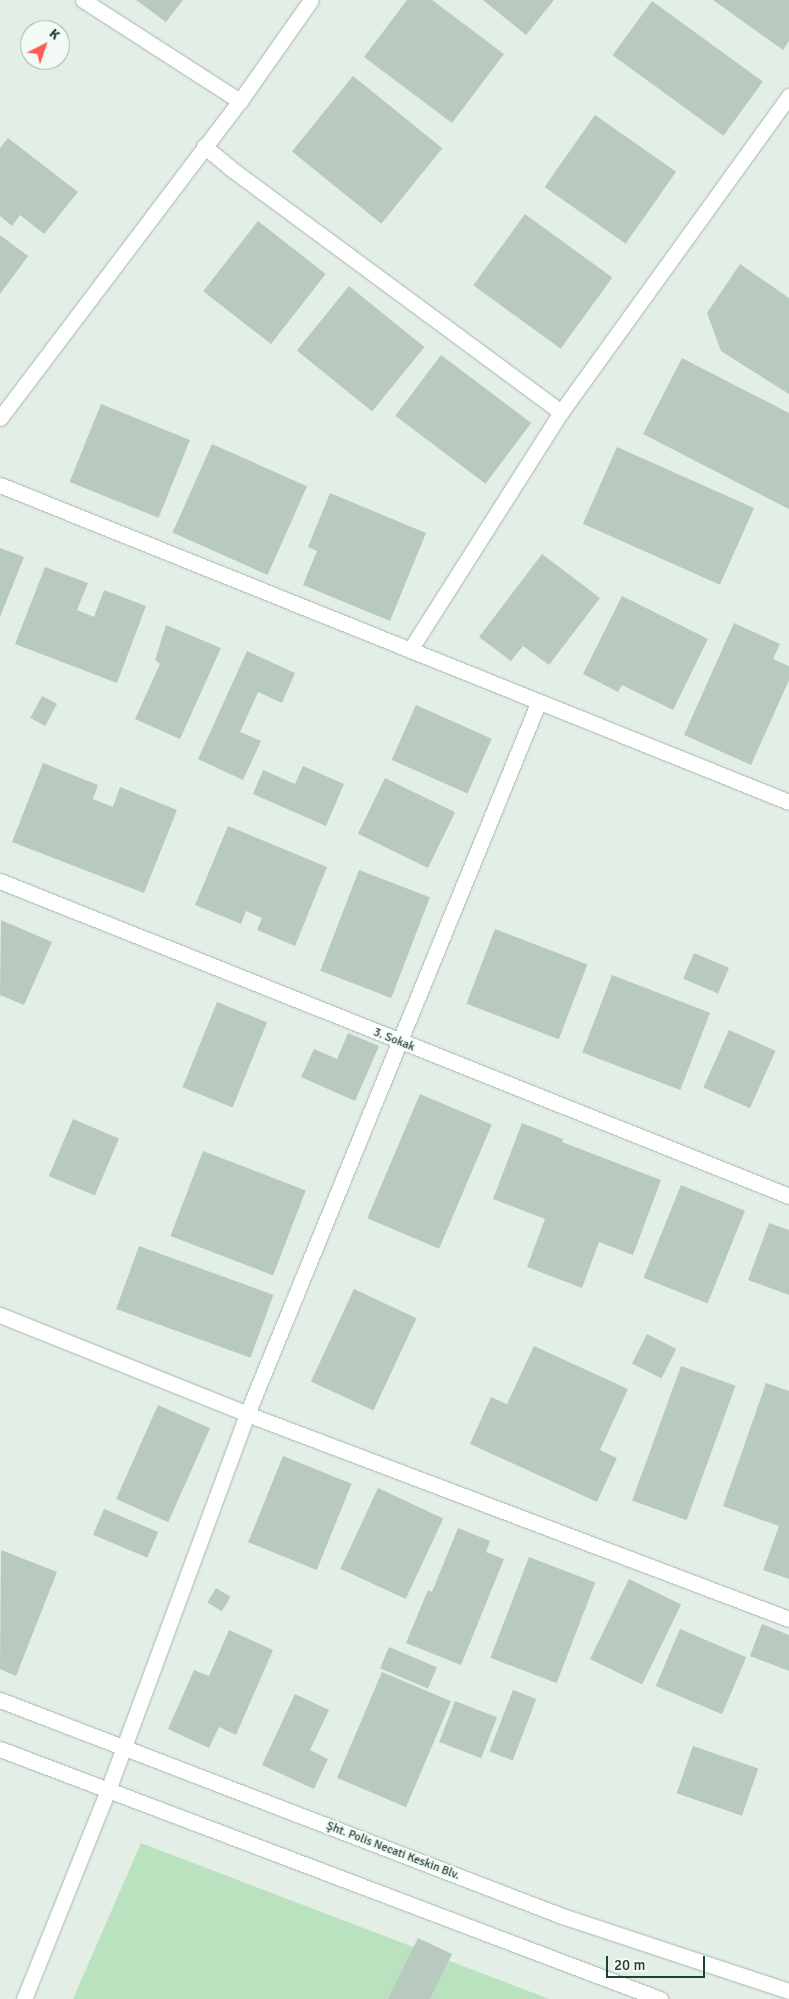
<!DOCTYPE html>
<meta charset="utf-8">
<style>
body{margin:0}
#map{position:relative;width:789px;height:1999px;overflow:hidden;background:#e3eee7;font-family:Signika,sans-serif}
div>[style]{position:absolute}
.green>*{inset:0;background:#bae2be}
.building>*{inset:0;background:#b8cac0;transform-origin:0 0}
.roads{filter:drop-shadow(0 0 1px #a5b7ad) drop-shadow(0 0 1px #a5b7ad)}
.minor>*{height:15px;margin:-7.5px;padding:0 7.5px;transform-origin:7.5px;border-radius:7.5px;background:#fff}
.tertiary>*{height:15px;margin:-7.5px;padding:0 7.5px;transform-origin:7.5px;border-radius:7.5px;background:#fff}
span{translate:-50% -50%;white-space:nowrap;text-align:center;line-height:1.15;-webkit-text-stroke:4.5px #f4faf6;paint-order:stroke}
.street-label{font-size:12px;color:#204233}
.north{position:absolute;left:20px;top:20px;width:50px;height:50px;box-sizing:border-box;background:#f4faf6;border:1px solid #9fb0a8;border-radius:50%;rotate:41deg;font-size:14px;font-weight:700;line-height:20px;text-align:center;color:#204233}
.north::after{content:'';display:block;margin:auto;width:18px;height:22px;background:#ff5d51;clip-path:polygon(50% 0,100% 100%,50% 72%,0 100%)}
.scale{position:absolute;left:606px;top:1956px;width:99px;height:22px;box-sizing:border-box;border:2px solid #204233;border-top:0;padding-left:6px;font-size:15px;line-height:18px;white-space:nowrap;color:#204233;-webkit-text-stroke:4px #f4faf6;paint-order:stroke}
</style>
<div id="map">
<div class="green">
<div style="clip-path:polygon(141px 1843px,549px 1999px,73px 1999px)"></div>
</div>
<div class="building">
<div style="clip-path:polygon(136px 0,183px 0,166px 22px)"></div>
<div style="clip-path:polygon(407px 0,432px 0,504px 54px,452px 123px,364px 57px)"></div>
<div style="clip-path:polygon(483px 0,554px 0,526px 35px)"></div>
<div style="clip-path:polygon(713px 0,789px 0,789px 41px,783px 50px)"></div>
<div style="left:652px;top:1px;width:137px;height:67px;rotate:36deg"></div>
<div style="left:353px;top:76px;width:115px;height:97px;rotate:39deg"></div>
<div style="left:595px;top:115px;width:99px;height:88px;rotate:35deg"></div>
<div style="clip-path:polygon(8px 138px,78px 192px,44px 234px,20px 215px,12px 226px,0 216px,0 148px)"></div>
<div style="left:525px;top:214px;width:108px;height:88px;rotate:36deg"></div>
<div style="left:258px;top:221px;width:86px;height:89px;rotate:38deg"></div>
<div style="clip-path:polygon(0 235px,28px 256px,0 294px)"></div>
<div style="clip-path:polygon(740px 264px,789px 298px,789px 394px,721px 351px,707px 313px)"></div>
<div style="left:349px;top:286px;width:97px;height:83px;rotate:39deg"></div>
<div style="left:441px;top:355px;width:113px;height:76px;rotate:37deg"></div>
<div style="clip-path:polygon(682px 358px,789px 413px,789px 509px,643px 434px)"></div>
<div style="left:101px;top:404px;width:96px;height:84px;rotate:22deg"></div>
<div style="left:212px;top:444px;width:104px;height:97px;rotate:24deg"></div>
<div style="left:617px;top:447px;width:150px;height:84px;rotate:24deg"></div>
<div style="clip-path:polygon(330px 493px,426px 533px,390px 621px,303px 585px,317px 551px,308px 547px)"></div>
<div style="clip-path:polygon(0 548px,24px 557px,0 617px)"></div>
<div style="clip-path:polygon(542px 554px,600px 598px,549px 665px,523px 646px,511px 661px,479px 637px)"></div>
<div style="clip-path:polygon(45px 567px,88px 583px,77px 610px,94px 617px,104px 590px,146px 606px,117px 683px,15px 644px)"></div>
<div style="clip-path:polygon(622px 596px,708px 639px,673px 710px,622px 685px,618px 692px,583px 674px)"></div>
<div style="clip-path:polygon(734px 623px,780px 644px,773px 659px,789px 666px,789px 680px,751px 765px,684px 735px)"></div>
<div style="clip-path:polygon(166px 625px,221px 648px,180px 739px,135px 719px,160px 664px,155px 660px)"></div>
<div style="clip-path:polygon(247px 651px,295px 673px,282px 703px,258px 692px,240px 732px,261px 741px,243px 780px,198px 759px)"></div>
<div style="left:42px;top:696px;width:17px;height:25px;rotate:28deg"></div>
<div style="left:416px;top:705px;width:83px;height:60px;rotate:24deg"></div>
<div style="clip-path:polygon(43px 763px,98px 785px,93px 799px,113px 807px,120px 787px,177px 810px,144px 893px,12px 842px)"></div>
<div style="clip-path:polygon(303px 766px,344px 784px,326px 826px,253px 794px,263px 770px,295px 784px)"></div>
<div style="left:385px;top:778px;width:78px;height:62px;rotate:26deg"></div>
<div style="clip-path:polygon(228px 826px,327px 867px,295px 946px,257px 930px,262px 918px,246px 911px,241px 924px,195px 905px)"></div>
<div style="left:359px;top:870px;width:76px;height:108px;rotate:21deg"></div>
<div style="clip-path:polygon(1px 920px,52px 942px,24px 1005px,0 995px)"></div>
<div style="left:495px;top:929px;width:99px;height:80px;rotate:21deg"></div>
<div style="left:694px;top:953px;width:38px;height:28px;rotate:23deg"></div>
<div style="left:612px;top:975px;width:105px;height:83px;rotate:21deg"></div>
<div style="left:217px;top:1002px;width:54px;height:92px;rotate:22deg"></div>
<div style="left:729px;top:1030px;width:51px;height:63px;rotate:24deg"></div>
<div style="clip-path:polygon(348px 1033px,379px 1046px,355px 1101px,301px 1077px,314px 1049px,337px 1059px)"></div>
<div style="left:420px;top:1094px;width:78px;height:135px;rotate:23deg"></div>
<div style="left:73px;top:1119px;width:50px;height:62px;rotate:23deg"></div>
<div style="clip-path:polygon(522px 1123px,563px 1139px,562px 1142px,661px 1180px,633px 1255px,599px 1242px,582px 1288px,527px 1267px,545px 1219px,493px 1199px)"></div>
<div style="left:203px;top:1151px;width:110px;height:91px;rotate:21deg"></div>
<div style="left:681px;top:1185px;width:69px;height:100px;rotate:22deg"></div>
<div style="clip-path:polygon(769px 1223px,789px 1230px,789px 1295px,748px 1280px)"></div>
<div style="left:139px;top:1246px;width:143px;height:67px;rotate:20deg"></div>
<div style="left:354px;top:1289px;width:69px;height:102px;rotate:25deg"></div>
<div style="left:647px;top:1334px;width:33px;height:33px;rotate:27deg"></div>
<div style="clip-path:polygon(534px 1346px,628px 1389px,600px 1450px,617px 1458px,597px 1502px,470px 1444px,491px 1397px,507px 1404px)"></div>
<div style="left:681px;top:1366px;width:58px;height:143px;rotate:20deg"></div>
<div style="clip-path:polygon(766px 1383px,789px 1391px,789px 1579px,763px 1570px,779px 1526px,723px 1506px)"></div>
<div style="left:158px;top:1405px;width:57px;height:103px;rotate:24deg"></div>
<div style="left:283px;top:1456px;width:74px;height:93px;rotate:22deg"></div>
<div style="left:378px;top:1488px;width:72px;height:89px;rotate:25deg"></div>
<div style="left:104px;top:1509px;width:59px;height:28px;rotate:23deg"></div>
<div style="clip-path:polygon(458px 1528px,490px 1541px,486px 1552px,504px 1559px,461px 1665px,406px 1643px,428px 1590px,432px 1592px)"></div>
<div style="clip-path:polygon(1px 1550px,57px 1572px,16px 1676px,0 1669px)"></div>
<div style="left:529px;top:1557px;width:71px;height:108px;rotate:21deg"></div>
<div style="left:629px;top:1579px;width:58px;height:89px;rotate:26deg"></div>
<div style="left:216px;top:1588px;width:17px;height:17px;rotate:31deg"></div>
<div style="clip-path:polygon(762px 1624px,789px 1635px,789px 1671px,750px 1656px)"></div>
<div style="left:680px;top:1629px;width:72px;height:62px;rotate:23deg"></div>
<div style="clip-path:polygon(229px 1630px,273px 1650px,236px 1735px,219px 1727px,209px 1748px,168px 1729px,194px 1670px,209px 1676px)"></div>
<div style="left:389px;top:1647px;width:52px;height:23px;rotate:23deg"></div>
<div style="left:382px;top:1672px;width:75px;height:115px;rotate:23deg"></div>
<div style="left:513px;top:1690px;width:25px;height:66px;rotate:21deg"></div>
<div style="clip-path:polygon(295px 1694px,329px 1710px,310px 1750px,328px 1759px,314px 1789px,262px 1765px)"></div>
<div style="left:455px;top:1701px;width:45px;height:44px;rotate:21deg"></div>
<div style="left:693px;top:1746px;width:69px;height:50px;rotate:19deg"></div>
<div style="clip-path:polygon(418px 1938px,452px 1954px,430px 1999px,388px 1999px)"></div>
</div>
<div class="roads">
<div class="minor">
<div style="left:83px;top:0;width:187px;rotate:32.8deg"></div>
<div style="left:204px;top:146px;width:34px;rotate:40deg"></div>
<div style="left:230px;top:168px;width:411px;rotate:36.4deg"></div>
<div style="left:0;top:418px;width:398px;rotate:-52.9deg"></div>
<div style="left:240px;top:101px;width:123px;rotate:-54.9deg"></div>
<div style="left:0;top:485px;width:850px;rotate:21.89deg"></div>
<div style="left:410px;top:650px;width:282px;rotate:-57.6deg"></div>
<div style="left:561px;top:412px;width:390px;rotate:-54.2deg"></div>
<div style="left:0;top:881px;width:850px;rotate:21.76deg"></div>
<div style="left:0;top:1315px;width:266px;rotate:21.8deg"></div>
<div style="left:247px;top:1414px;width:579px;rotate:20.72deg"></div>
<div style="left:24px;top:1999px;width:225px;rotate:-68.1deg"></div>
<div style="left:108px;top:1790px;width:401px;rotate:-69.7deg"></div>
<div style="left:247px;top:1414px;width:770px;rotate:-67.73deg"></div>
</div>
<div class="tertiary">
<div style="left:0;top:1700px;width:602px;rotate:21.02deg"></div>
<div style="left:562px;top:1916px;width:239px;rotate:18.3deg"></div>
<div style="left:0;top:1749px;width:706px;rotate:20.75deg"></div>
</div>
</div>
<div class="street-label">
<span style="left:394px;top:1040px;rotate:22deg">3. Sokak</span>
<span style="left:393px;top:1851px;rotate:21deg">Şht. Polis Necati Keskin Blv.</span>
</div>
<div class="north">K</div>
<div class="scale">20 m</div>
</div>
